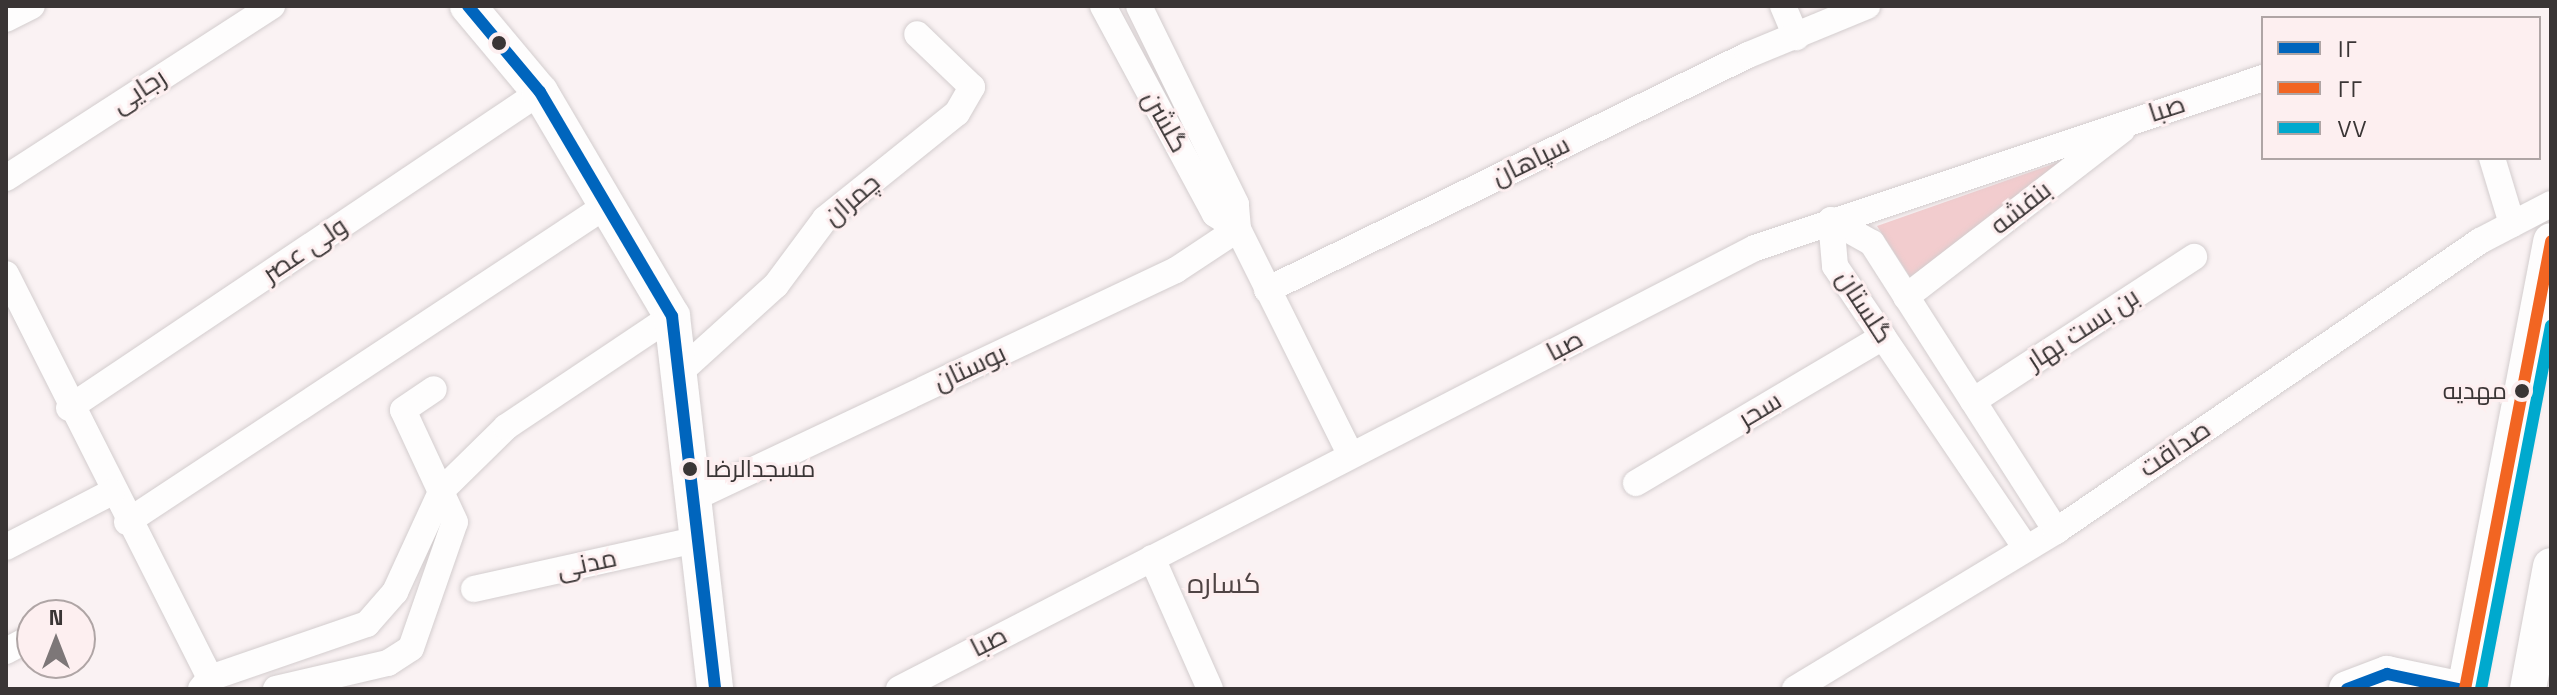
<!DOCTYPE html>
<meta charset="utf-8">
<style>
body{margin:0}
#map{position:relative;width:2557px;height:695px;overflow:hidden;background:#faf2f3;font-family:"Space Grotesk",Cairo,sans-serif}
div>[style]{position:absolute}
.green>*{inset:0;background:#f2ccce}
.roads{filter:drop-shadow(0 0 2px #d3cdce) drop-shadow(0 0 2px #d3cdce)}
.street>*{height:26px;margin:-13px;padding:0 13px;transform-origin:13px;border-radius:13px;background:#fefdfd}
.secondary>*{height:36px;margin:-18px;padding:0 18px;transform-origin:18px;border-radius:18px;background:#fefdfd}
.bus-1>*{height:12px;margin:-6px;padding:0 6px;transform-origin:6px;border-radius:6px;background:#0065bd}
.bus-2>*{height:12px;margin:-6px;padding:0 6px;transform-origin:6px;border-radius:6px;background:#f26522}
.bus-3>*{height:12px;margin:-6px;padding:0 6px;transform-origin:6px;border-radius:6px;background:#00a9ce}
.dots>*{width:22px;height:22px;translate:-50% -50%;box-sizing:border-box;border:4px solid #fdeff0;border-radius:50%}
span{translate:-50% -50%;white-space:nowrap;text-align:center;line-height:1.15;-webkit-text-stroke:6px #fdeff0;paint-order:stroke}
.bus-label{font-size:24px;color:#3a3535}
.right{translate:-100% -50%;text-align:right}
.left{translate:0 -50%;text-align:left}
.street-label{font-size:26px;color:#3a3535}
.neighbourhood-label{font-size:28px;color:#4f4444}
.frame{position:absolute;inset:0;border:8px solid #3a3535;pointer-events:none}
.legend{position:absolute;left:2261px;top:16px;width:280px;height:144px;box-sizing:border-box;background:#fdeff0;border:2px solid #afa5a5;margin:0;padding:10px 14px;list-style:none;font-size:24px;color:#3a3535}
.legend li{display:flex;align-items:center;gap:16px;height:40px}
.legend b{width:40px;border:2px solid #afa5a5}
.north{position:absolute;left:16px;top:599px;width:80px;height:80px;box-sizing:border-box;background:#fdeff0;border:2px solid #afa5a5;border-radius:50%;rotate:0deg;font-size:22px;font-weight:700;line-height:32px;text-align:center;color:#3a3535}
.north::after{content:'';display:block;margin:auto;width:28px;height:36px;background:#7d7778;clip-path:polygon(50% 0,100% 100%,50% 72%,0 100%)}
</style>
<div id="map">
<div class="green">
<div style="clip-path:polygon(2093px 150px,1910px 277px,1877px 226px)"></div>
</div>
<div class="roads">
<div class="street">
<div style="left:1103px;top:6px;width:236px;rotate:61.7deg"></div>
<div style="left:1215px;top:214px;width:27px;rotate:33deg"></div>
<div style="left:1238px;top:229px;width:25px;rotate:-95deg"></div>
<div style="left:1236px;top:204px;width:220px;rotate:-116.1deg"></div>
<div style="left:1783px;top:6px;width:34px;rotate:67deg"></div>
<div style="left:6px;top:19px;width:29px;rotate:-27deg"></div>
<div style="left:2492px;top:158px;width:69px;rotate:73.1deg"></div>
<div style="left:6px;top:178px;width:317px;rotate:-32.9deg"></div>
<div style="left:1831px;top:220px;width:47px;rotate:29.3deg"></div>
<div style="left:1872px;top:243px;width:342px;rotate:57.4deg"></div>
<div style="left:1831px;top:220px;width:46px;rotate:85deg"></div>
<div style="left:1835px;top:266px;width:341px;rotate:55.9deg"></div>
<div style="left:6px;top:274px;width:453px;rotate:63.2deg"></div>
<div style="left:1267px;top:290px;width:535px;rotate:-26.04deg"></div>
<div style="left:1748px;top:55px;width:129px;rotate:-22.4deg"></div>
<div style="left:1906px;top:297px;width:273px;rotate:-37.7deg"></div>
<div style="left:681px;top:371px;width:128px;rotate:-42.2deg"></div>
<div style="left:776px;top:285px;width:82px;rotate:-53.4deg"></div>
<div style="left:825px;top:219px;width:169px;rotate:-38.8deg"></div>
<div style="left:957px;top:113px;width:30px;rotate:-60deg"></div>
<div style="left:972px;top:87px;width:76px;rotate:-136.1deg"></div>
<div style="left:1973px;top:401px;width:264px;rotate:-33.1deg"></div>
<div style="left:69px;top:408px;width:567px;rotate:-33.86deg"></div>
<div style="left:1636px;top:483px;width:287px;rotate:-30.6deg"></div>
<div style="left:696px;top:497px;width:531px;rotate:-25.31deg"></div>
<div style="left:1176px;top:270px;width:74px;rotate:-33.5deg"></div>
<div style="left:1238px;top:229px;width:251px;rotate:63.5deg"></div>
<div style="left:127px;top:522px;width:575px;rotate:-33.44deg"></div>
<div style="left:6px;top:547px;width:119px;rotate:-27.4deg"></div>
<div style="left:1152px;top:558px;width:143px;rotate:66.1deg"></div>
<div style="left:474px;top:589px;width:231px;rotate:-12.5deg"></div>
<div style="left:6px;top:651px;width:30px;rotate:-28deg"></div>
<div style="left:201px;top:689px;width:14px;rotate:-51deg"></div>
<div style="left:210px;top:678px;width:166px;rotate:-19deg"></div>
<div style="left:367px;top:624px;width:43px;rotate:-48.8deg"></div>
<div style="left:395px;top:592px;width:112px;rotate:-65.3deg"></div>
<div style="left:442px;top:490px;width:90px;rotate:-44.5deg"></div>
<div style="left:506px;top:427px;width:200px;rotate:-33.8deg"></div>
<div style="left:276px;top:689px;width:115px;rotate:-13.1deg"></div>
<div style="left:388px;top:663px;width:27px;rotate:-33deg"></div>
<div style="left:411px;top:648px;width:133px;rotate:-70.8deg"></div>
<div style="left:455px;top:522px;width:123px;rotate:-114.9deg"></div>
<div style="left:403px;top:410px;width:37px;rotate:-34deg"></div>
<div style="left:899px;top:689px;width:963px;rotate:-27.26deg"></div>
<div style="left:1755px;top:248px;width:536px;rotate:-18.5deg"></div>
<div style="left:1795px;top:689px;width:305px;rotate:-31.2deg"></div>
<div style="left:2056px;top:531px;width:514px;rotate:-34.37deg"></div>
<div style="left:2480px;top:241px;width:80px;rotate:-27.5deg"></div>
</div>
<div class="secondary">
<div style="left:468px;top:6px;width:112px;rotate:50.1deg"></div>
<div style="left:540px;top:92px;width:260px;rotate:59.5deg"></div>
<div style="left:672px;top:316px;width:375px;rotate:83.4deg"></div>
<div style="left:2347px;top:689px;width:43px;rotate:-20.6deg"></div>
<div style="left:2387px;top:674px;width:73px;rotate:11.9deg"></div>
<div style="left:2465px;top:689px;width:456px;rotate:-79.1deg"></div>
<div style="left:2528px;top:689px;width:125px;rotate:-79.4deg"></div>
</div>
</div>
<div class="bus-1">
<div style="left:468px;top:6px;width:112px;rotate:50.1deg"></div>
<div style="left:540px;top:92px;width:260px;rotate:59.5deg"></div>
<div style="left:672px;top:316px;width:375px;rotate:83.4deg"></div>
<div style="left:2347px;top:689px;width:43px;rotate:-20.6deg"></div>
<div style="left:2387px;top:674px;width:73px;rotate:11.9deg"></div>
</div>
<div class="bus-2">
<div style="left:2465px;top:689px;width:456px;rotate:-79.1deg"></div>
</div>
<div class="bus-3">
<div style="left:2481px;top:689px;width:370px;rotate:-79.1deg"></div>
</div>
<div class="dots">
<div style="left:499px;top:43px;background:#3a3535"></div>
<div style="left:2522px;top:391px;background:#3a3535"></div>
<div style="left:690px;top:469px;background:#3a3535"></div>
</div>
<div class="bus-label">
<span class="right" style="left:2507px;top:391px">مهدیه</span>
<span class="left" style="left:705px;top:469px">مسجدالرضا</span>
</div>
<div class="street-label">
<span style="left:139px;top:91px;rotate:-33deg">رجایی</span>
<span style="left:2167px;top:109px;rotate:-18deg">صبا</span>
<span style="left:1165px;top:122px;rotate:61deg">گلشن</span>
<span style="left:1531px;top:161px;rotate:-26deg">سپاهان</span>
<span style="left:852px;top:200px;rotate:-41deg">چمران</span>
<span style="left:2021px;top:208px;rotate:-38deg">بنفشه</span>
<span style="left:305px;top:250px;rotate:-34deg">ولی عصر</span>
<span style="left:1864px;top:307px;rotate:57deg">گلستان</span>
<span style="left:2083px;top:329px;rotate:-33deg">بن بست بهار</span>
<span style="left:1565px;top:346px;rotate:-28deg">صبا</span>
<span style="left:970px;top:368px;rotate:-25deg">بوستان</span>
<span style="left:1760px;top:410px;rotate:-31deg">سحر</span>
<span style="left:2175px;top:449px;rotate:-34deg">صداقت</span>
<span style="left:587px;top:564px;rotate:-12deg">مدنی</span>
<span style="left:989px;top:642px;rotate:-27deg">صبا</span>
</div>
<div class="neighbourhood-label">
<span style="left:1224px;top:583px">کساره</span>
</div>
<div class="frame"></div>
<ul class="legend">
<li><b style="height:10px;background:#0065bd"></b>۱۲</li>
<li><b style="height:10px;background:#f26522"></b>۲۲</li>
<li><b style="height:10px;background:#00a9ce"></b>۷۷</li>
</ul>
<div class="north">N</div>
</div>
